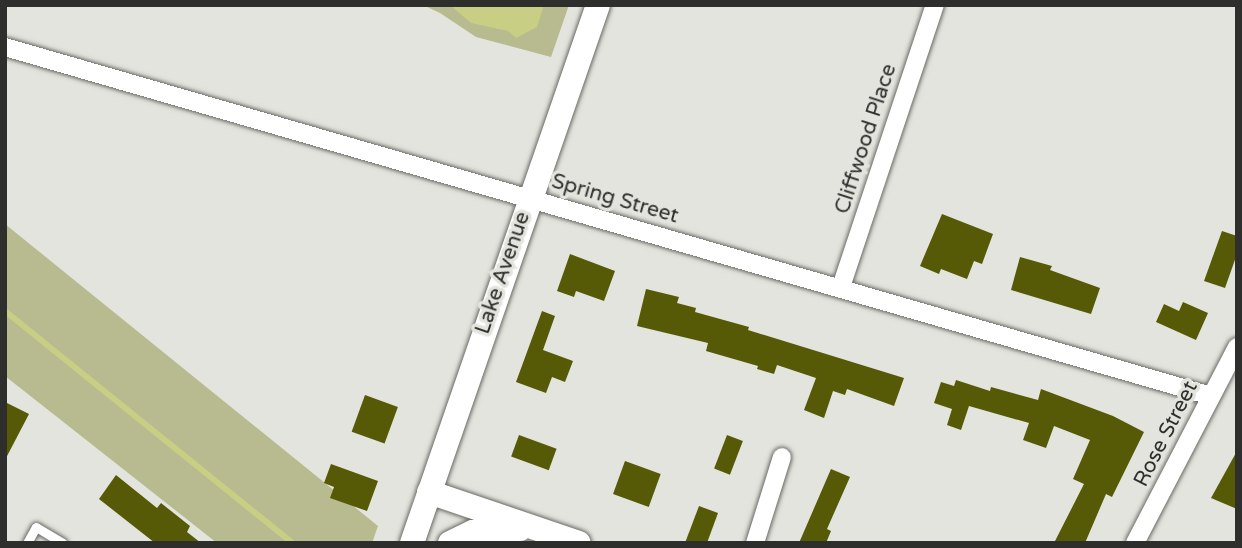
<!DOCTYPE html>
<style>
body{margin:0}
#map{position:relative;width:1242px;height:548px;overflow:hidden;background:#e3e4dd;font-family:"Varela Round",sans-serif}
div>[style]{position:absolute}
.green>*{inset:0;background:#b7bb8f}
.water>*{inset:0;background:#c8ce83}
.stream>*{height:6px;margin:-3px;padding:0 3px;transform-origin:3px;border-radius:3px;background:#c8ce83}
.building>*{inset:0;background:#565a06;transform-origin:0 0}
.roads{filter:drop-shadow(0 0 2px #6a6a65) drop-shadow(0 0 2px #6a6a65)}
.lane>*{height:9px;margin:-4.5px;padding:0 4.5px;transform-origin:4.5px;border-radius:4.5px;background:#fff}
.street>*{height:18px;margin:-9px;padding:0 9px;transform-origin:9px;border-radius:9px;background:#fff}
.secondary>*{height:24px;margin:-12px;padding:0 12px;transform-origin:12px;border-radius:12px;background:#fff}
span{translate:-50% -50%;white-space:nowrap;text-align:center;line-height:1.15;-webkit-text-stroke:7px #e3e4dd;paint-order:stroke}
.street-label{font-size:21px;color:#2e2e2c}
.frame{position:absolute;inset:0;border:7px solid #2e2e2c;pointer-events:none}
</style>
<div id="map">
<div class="green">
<div style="clip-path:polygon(423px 5px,569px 5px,551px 57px,476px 37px,440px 13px)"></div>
<div style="clip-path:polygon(5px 224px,378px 526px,372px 543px,217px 543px,5px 376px)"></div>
</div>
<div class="water">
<div style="clip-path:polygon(450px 5px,544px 5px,537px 27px,516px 38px,508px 31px,471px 23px)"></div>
</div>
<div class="stream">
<div style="left:5px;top:311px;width:370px;rotate:38.9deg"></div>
</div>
<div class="building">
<div style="clip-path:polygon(942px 214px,993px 234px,982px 264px,974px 261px,967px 279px,941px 269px,939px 274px,920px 266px)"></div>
<div style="clip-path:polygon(1222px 231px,1237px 236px,1237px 254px,1225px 288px,1204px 281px)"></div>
<div style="clip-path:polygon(570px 254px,615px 271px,604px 301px,576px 291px,574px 297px,557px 291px)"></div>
<div style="clip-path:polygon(1020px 257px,1052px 266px,1050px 270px,1100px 288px,1091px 314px,1011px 290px)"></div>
<div style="clip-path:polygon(646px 289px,679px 297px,677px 303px,696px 308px,695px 312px,749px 327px,748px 330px,904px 378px,894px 406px,847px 389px,845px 395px,833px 391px,824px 418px,804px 410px,816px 378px,777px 365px,774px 374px,757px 369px,758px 366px,706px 351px,708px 343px,637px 326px)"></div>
<div style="clip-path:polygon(1183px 302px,1208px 313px,1196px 340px,1156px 322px,1164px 304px,1179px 311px)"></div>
<div style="clip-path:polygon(542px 311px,555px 316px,543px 350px,573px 361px,565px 382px,552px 377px,546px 393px,516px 382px)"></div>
<div style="clip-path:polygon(956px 380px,990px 391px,991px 387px,1038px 400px,1041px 389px,1113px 416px,1144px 432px,1112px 497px,1106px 494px,1085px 543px,1054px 543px,1084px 484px,1073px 479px,1090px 440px,1054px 426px,1046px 448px,1023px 440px,1029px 423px,969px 406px,961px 430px,947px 425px,952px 409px,934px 403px,941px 382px,954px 386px)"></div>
<div style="left:365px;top:395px;width:35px;height:39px;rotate:20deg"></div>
<div style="clip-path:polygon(5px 402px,29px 414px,5px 460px)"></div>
<div style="left:519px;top:435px;width:40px;height:23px;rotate:20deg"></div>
<div style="left:727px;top:435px;width:17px;height:36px;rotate:21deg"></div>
<div style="clip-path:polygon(1237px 451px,1237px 509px,1211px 498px)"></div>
<div style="left:625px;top:461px;width:38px;height:35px;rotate:20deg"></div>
<div style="clip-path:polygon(331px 464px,378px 481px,367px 511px,330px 498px,334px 487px,324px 483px)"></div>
<div style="clip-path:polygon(831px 469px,850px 477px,827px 529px,831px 531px,826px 543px,799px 543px)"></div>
<div style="clip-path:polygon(116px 475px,157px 508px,161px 503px,190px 526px,187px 532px,201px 543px,155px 543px,99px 499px)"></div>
<div style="clip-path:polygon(699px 506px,718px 513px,707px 543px,685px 543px)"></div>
</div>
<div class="roads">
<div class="lane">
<div style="left:27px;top:543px;width:18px;rotate:-61deg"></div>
<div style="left:36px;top:527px;width:31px;rotate:31deg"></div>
</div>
<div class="street">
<div style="left:5px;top:47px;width:1255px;rotate:16.14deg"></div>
<div style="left:841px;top:287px;width:297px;rotate:-71.6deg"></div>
<div style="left:755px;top:543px;width:90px;rotate:-72.6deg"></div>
<div style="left:1135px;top:543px;width:221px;rotate:-62.5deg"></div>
</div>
<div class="secondary">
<div style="left:429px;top:492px;width:158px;rotate:18.8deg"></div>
<div style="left:412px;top:543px;width:569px;rotate:-70.93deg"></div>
<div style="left:450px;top:543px;width:25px;rotate:-26deg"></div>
<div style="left:473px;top:532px;width:47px;rotate:-3.7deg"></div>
</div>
</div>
<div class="street-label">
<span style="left:866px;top:139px;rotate:-72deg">Cliffwood Place</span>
<span style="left:615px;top:199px;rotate:16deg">Spring Street</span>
<span style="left:503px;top:273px;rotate:-71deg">Lake Avenue</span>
<span style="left:1166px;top:434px;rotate:-63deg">Rose Street</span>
</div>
<div class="frame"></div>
</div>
